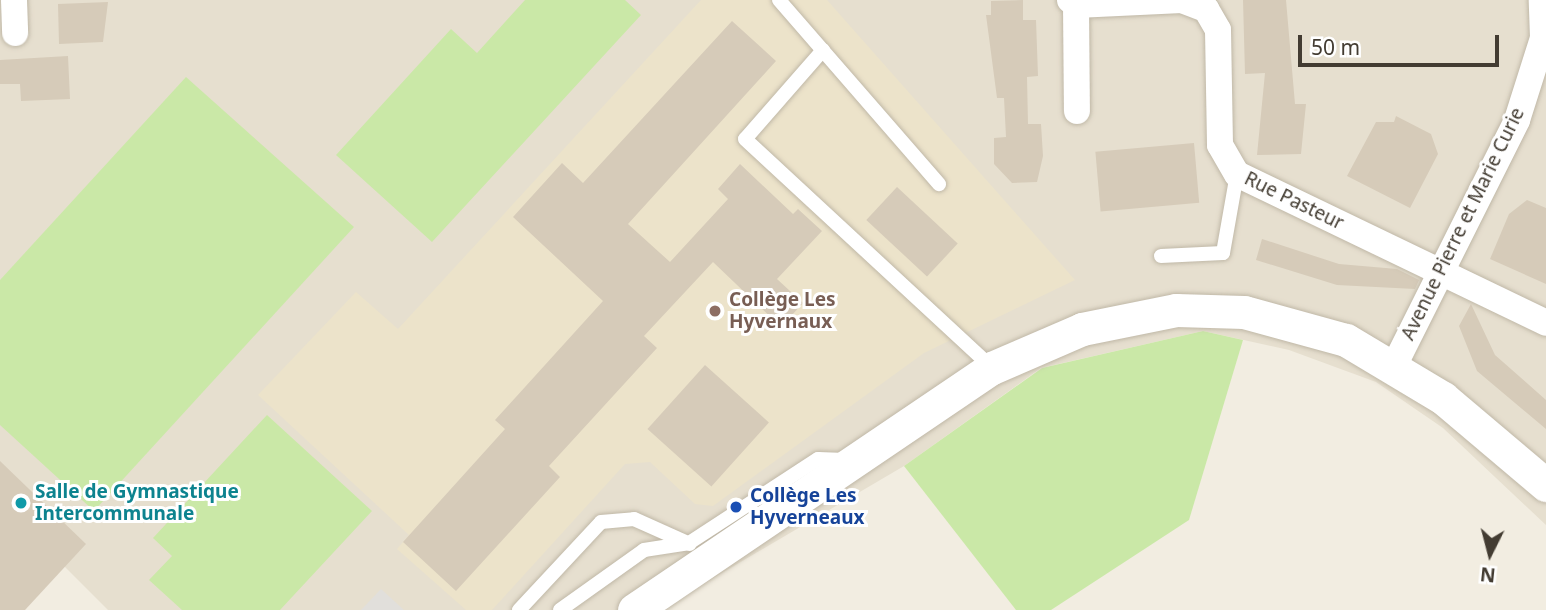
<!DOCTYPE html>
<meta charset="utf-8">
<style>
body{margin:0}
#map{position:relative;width:1546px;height:610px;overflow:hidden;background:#f2ede1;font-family:"Noto Sans",sans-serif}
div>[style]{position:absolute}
.residential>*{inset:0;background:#e6dfcf}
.education>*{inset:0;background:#ece3ca}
.green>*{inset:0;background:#cae8a7}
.parking>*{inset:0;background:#e1dfdb}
.building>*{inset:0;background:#d6cbb9;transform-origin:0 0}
.roads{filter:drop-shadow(0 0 2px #c0b8a7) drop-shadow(0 0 2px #c0b8a7)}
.service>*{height:14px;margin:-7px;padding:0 7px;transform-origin:7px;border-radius:7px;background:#fff}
.minor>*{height:26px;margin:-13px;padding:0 13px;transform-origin:13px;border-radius:13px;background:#fff}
.tertiary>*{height:33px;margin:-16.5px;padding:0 16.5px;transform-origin:16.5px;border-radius:16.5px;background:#fff}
.dots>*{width:19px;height:19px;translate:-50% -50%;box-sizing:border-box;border:4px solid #fff;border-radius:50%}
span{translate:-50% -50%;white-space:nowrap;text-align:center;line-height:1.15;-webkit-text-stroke:6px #fff;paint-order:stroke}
.street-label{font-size:19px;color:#433c32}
.education-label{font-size:19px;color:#785e54;font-weight:700}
.left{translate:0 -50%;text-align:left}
.culture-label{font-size:19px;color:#0d838f;font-weight:700}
.transit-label{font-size:19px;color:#164399;font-weight:700}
.north{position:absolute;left:1455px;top:519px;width:70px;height:70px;-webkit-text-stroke:5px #fff;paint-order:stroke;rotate:186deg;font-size:19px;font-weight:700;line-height:28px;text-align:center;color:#433c32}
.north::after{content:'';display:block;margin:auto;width:24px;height:32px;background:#433c32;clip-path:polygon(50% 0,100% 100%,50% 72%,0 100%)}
.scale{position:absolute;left:1298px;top:35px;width:201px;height:32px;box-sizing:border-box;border:4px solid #433c32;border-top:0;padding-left:9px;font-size:21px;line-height:24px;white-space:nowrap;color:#433c32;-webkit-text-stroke:5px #fff;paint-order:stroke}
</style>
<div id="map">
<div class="residential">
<div style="clip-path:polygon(0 0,1546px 0,1546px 525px,1443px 428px,1376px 382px,1289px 350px,1203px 331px,1041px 368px,904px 466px,659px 610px,108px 610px,0 502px)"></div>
</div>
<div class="education">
<div style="clip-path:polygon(701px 0,827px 0,1075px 280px,924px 353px,713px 506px,695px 504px,650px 462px,625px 464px,492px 610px,466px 610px,397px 549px,409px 535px,258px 395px,356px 292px,398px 329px)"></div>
</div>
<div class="green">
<div style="clip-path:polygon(525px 0,625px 0,641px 15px,432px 242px,336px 155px,451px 29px,477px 53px)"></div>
<div style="clip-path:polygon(186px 77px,354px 227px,94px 511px,0 425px,0 280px)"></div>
<div style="clip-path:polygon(1203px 331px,1243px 340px,1189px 520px,1051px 610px,1016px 610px,904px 466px,1042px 368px)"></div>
<div style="clip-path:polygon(267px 415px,372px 511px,280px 610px,182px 610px,149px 580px,172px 556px,153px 538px)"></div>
</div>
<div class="parking">
<div style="clip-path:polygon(381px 589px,404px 610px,361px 610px)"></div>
</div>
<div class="building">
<div style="clip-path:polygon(1023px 0,1023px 20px,1036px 20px,1038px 76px,1027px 77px,1028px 124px,1041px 124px,1043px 156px,1037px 182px,1012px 183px,994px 164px,994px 138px,1006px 137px,1004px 98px,997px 98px,986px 15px,991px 15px,991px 1px)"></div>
<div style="clip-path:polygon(1243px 0,1286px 0,1295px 104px,1306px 104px,1301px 154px,1257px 155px,1265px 73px,1245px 74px)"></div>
<div style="clip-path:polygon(108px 2px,103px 42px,59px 44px,58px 4px)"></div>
<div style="clip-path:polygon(732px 21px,776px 61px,628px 224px,670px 262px,728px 199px,718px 189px,740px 164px,793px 214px,798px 209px,822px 231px,777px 279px,803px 303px,781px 327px,713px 262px,644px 336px,657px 348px,549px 466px,560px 477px,456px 591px,403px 542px,505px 429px,495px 420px,603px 301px,513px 217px,562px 163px,583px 183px)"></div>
<div style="clip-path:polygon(68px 56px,70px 99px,21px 101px,20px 84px,0 84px,0 60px)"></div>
<div style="clip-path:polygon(1396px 116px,1431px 134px,1438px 154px,1410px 208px,1347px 176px,1376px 122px,1394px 122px)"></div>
<div style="left:1194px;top:143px;width:60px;height:99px;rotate:85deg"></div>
<div style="left:897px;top:187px;width:83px;height:45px;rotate:43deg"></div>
<div style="clip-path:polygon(1527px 200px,1546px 208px,1546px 284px,1490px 259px,1509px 214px)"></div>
<div style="clip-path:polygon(1262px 239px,1339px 264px,1397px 269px,1419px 280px,1415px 289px,1337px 285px,1256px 260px)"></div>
<div style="clip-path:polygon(1471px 304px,1495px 355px,1546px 400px,1546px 429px,1477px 371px,1459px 326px)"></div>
<div style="left:705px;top:365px;width:86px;height:86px;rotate:42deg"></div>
<div style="clip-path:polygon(0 461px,86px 544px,25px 610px,0 610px)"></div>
</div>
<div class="roads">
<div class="service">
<div style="left:779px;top:0;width:244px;rotate:49deg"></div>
<div style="left:823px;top:50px;width:118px;rotate:131.2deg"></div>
<div style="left:745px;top:139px;width:337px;rotate:42.8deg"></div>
<div style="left:1161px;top:256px;width:62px;rotate:-2.8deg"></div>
<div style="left:1223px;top:253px;width:80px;rotate:-80deg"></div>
<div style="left:519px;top:610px;width:120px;rotate:-47deg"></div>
<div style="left:601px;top:522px;width:33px;rotate:-5deg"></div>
<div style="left:634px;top:519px;width:61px;rotate:24.1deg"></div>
<div style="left:560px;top:610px;width:103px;rotate:-35.5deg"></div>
<div style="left:644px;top:550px;width:46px;rotate:-8.8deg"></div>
<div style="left:689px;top:543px;width:154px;rotate:-33.1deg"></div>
<div style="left:818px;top:459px;width:28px;rotate:2deg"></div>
</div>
<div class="minor">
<div style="left:14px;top:0;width:33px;rotate:88deg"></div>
<div style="left:1070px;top:0;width:8px;rotate:40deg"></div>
<div style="left:1076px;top:5px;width:106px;rotate:-2.7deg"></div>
<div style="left:1182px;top:0;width:26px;rotate:21deg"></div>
<div style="left:1206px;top:9px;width:24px;rotate:60deg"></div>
<div style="left:1218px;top:30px;width:115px;rotate:89deg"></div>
<div style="left:1220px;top:145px;width:34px;rotate:60deg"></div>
<div style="left:1237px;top:174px;width:343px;rotate:25.7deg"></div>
<div style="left:1076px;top:5px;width:106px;rotate:89.5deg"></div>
<div style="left:1394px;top:366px;width:275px;rotate:-63.4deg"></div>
<div style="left:1517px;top:120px;width:86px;rotate:-72.4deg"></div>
<div style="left:1543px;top:38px;width:38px;rotate:-92deg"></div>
</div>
<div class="tertiary">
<div style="left:634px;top:610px;width:432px;rotate:-34.1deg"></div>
<div style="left:992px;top:368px;width:98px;rotate:-23.4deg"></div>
<div style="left:1082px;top:329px;width:96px;rotate:-11.4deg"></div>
<div style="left:1176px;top:310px;width:68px;rotate:1.7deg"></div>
<div style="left:1244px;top:312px;width:106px;rotate:15.4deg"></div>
<div style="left:1346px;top:340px;width:113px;rotate:30.9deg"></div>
<div style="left:1443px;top:398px;width:135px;rotate:40.2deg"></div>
</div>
</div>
<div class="dots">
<div style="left:715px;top:311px;background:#8d6e63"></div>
<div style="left:21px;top:503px;background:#0f9aa8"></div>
<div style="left:736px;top:507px;background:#1a4fb4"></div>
</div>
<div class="street-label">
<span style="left:1294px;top:201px;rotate:26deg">Rue Pasteur</span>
<span style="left:1463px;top:224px;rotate:-64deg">Avenue Pierre et Marie Curie</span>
</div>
<div class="education-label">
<span class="left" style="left:729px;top:311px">Collège Les<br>Hyvernaux</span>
</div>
<div class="culture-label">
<span class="left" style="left:35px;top:503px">Salle de Gymnastique<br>Intercommunale</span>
</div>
<div class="transit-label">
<span class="left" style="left:750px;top:507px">Collège Les<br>Hyverneaux</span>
</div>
<div class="north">N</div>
<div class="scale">50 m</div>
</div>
